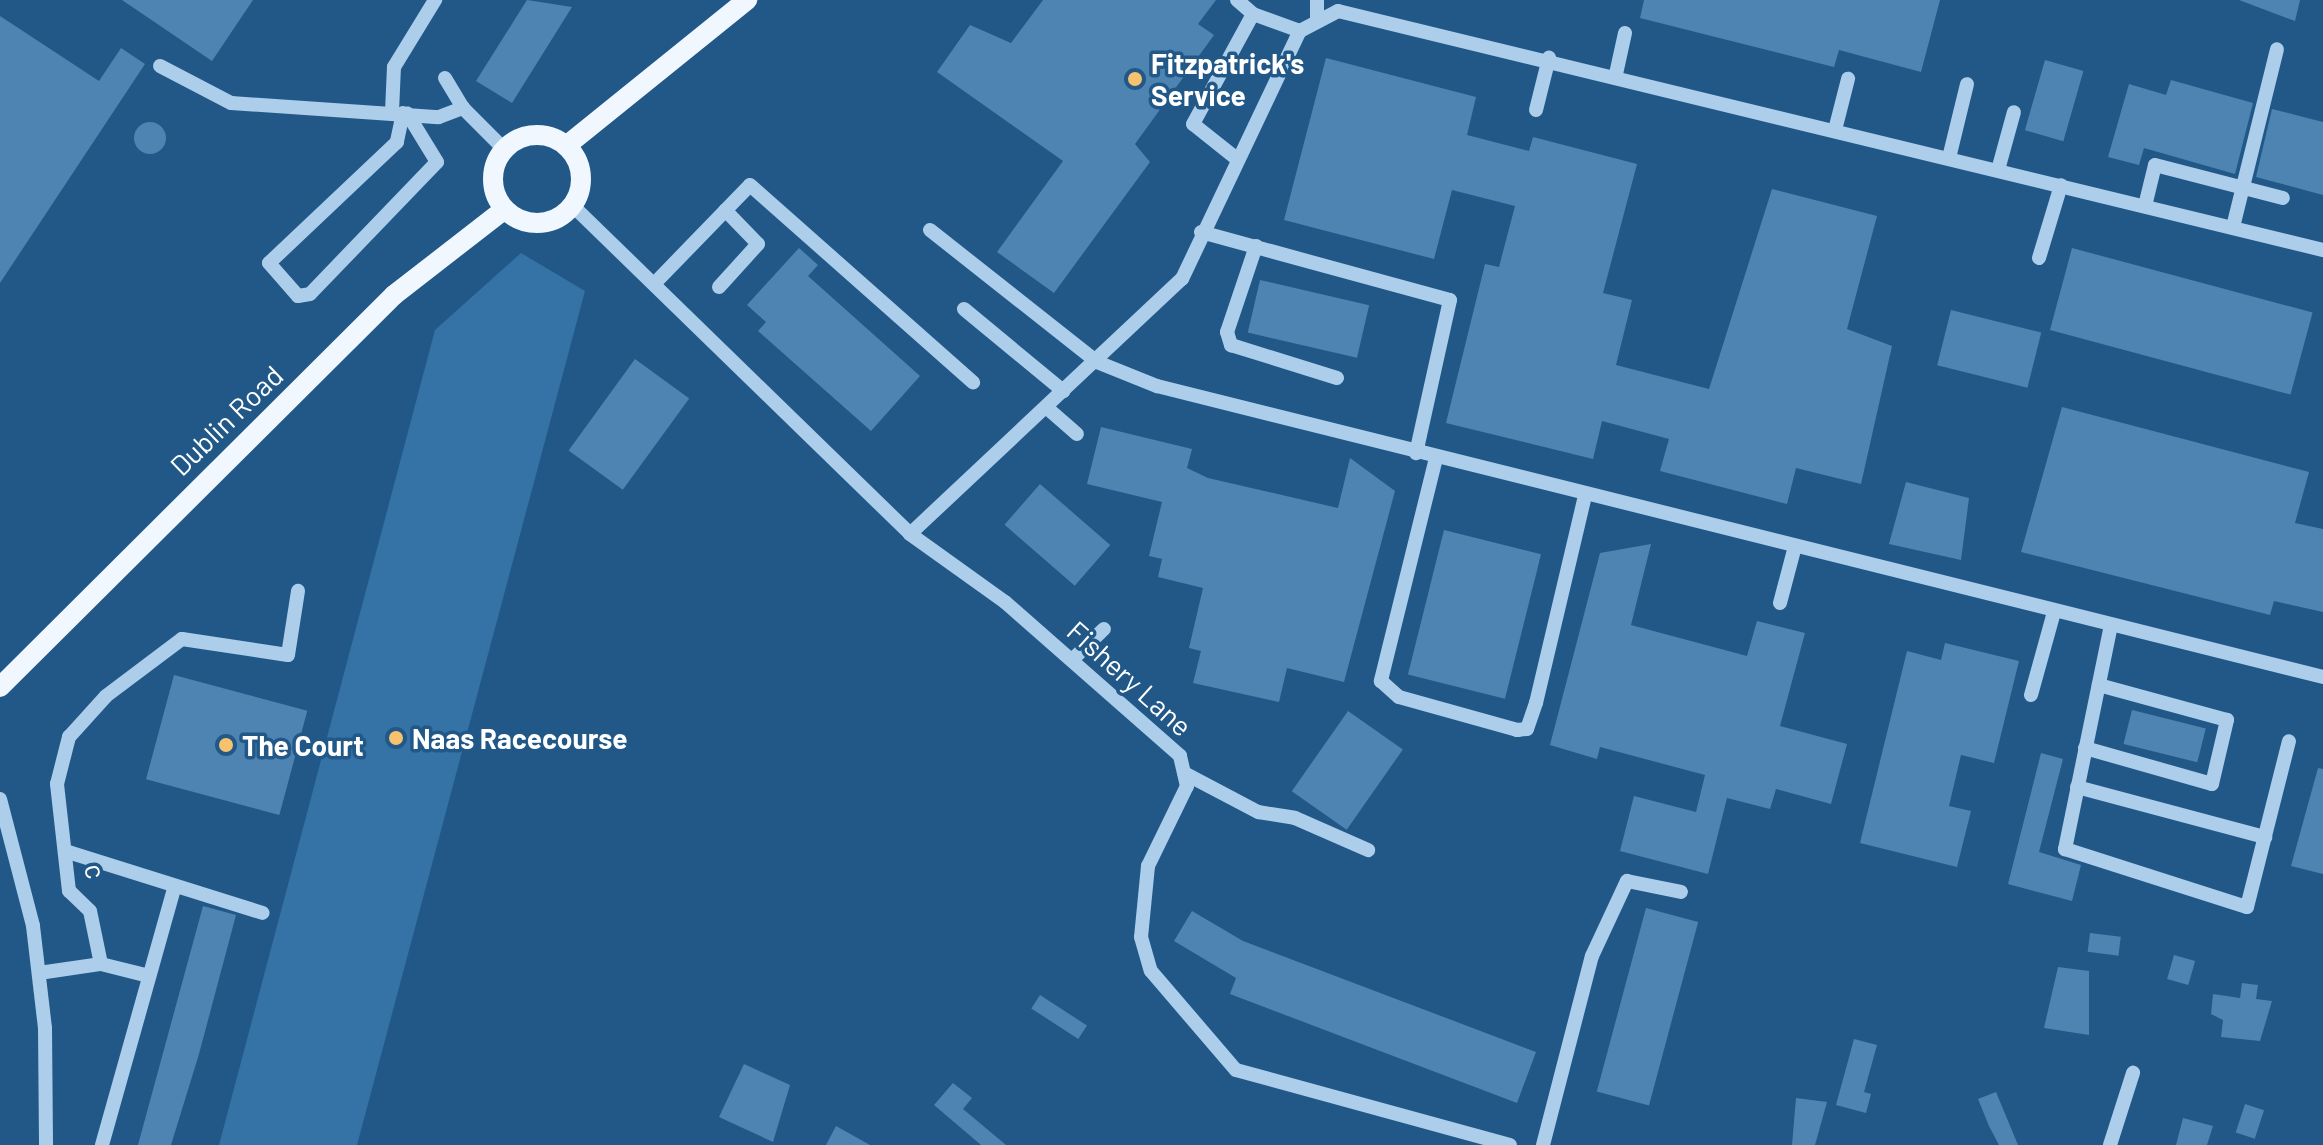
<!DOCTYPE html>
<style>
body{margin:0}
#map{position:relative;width:2323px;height:1145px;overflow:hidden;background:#215888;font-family:Barlow,sans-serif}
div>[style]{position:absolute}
.green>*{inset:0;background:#3572a6}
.building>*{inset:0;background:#4d84b2;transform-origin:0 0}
.round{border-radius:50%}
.minor>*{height:14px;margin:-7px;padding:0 7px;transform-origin:7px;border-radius:7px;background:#acceea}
.major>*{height:20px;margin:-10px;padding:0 10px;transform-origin:10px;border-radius:10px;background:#f0f7fe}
.major>.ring{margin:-10px;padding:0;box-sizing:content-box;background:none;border:20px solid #f0f7fe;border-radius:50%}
.dots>*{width:22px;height:22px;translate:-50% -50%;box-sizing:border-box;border:4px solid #215888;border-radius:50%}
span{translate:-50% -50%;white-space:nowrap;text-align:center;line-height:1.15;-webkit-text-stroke:7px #215888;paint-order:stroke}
.poi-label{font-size:28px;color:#fff;font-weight:700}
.left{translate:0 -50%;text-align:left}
.street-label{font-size:28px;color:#fff}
</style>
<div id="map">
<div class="green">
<div style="clip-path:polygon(521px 253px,585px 291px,357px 1145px,219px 1145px,435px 330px)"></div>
</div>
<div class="building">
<div style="clip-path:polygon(122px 0,253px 0,212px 61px)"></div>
<div style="clip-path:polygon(527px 0,572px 7px,512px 103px,476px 81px)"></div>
<div style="clip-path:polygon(1043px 0,1216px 0,1198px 24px,1214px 35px,1135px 144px,1150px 162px,1054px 293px,997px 252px,1063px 161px,937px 72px,970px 25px,1011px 43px)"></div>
<div style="clip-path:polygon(1644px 0,1940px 0,1921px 72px,1839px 50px,1834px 67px,1640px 18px)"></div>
<div style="clip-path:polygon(2239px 0,2300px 0,2295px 21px)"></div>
<div style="clip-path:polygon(0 16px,99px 81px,121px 48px,145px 64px,0 283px)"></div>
<div style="clip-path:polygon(1326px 58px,1476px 97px,1467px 135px,1529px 151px,1533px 137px,1637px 164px,1603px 293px,1632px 300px,1616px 365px,1709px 389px,1772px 189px,1877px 216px,1847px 329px,1892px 346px,1861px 484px,1796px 468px,1787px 504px,1660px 471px,1669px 439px,1602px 421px,1593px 459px,1446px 423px,1485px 264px,1499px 267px,1515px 206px,1452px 190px,1434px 259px,1284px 220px)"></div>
<div style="left:2045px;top:60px;width:40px;height:73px;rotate:16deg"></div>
<div style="clip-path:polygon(2171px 80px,2253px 103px,2235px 174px,2144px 148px,2139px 165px,2108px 157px,2129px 84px,2166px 95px)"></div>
<div style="clip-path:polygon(2272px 109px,2323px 122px,2323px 195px,2256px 177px)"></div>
<div class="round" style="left:134px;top:122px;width:32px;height:32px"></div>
<div style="clip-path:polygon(799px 248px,818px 265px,808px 276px,920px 376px,871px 431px,758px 331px,766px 322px,747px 305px)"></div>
<div style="left:2072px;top:248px;width:249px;height:85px;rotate:15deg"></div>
<div style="left:1260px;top:280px;width:112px;height:54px;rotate:13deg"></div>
<div style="left:1951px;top:310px;width:93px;height:57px;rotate:14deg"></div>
<div style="left:635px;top:359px;width:67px;height:113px;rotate:36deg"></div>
<div style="clip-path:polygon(2062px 407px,2309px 472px,2295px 523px,2323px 529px,2323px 612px,2274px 601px,2270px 615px,2021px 552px)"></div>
<div style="clip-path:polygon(1101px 427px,1192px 449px,1187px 468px,1208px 478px,1338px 508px,1350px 458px,1395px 491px,1344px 682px,1287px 668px,1279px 702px,1193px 683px,1201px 651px,1189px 648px,1203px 588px,1158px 577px,1162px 559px,1149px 556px,1162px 502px,1087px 484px)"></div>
<div style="clip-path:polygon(1906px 482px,1969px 498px,1961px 560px,1889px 544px)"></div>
<div style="left:1040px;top:484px;width:93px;height:54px;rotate:41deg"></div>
<div style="left:1444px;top:530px;width:100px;height:149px;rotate:14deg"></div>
<div style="clip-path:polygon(1651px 544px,1631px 625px,1747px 656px,1757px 621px,1805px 633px,1780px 726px,1847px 744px,1831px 804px,1776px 789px,1770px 809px,1727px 798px,1708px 874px,1620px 851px,1634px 796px,1696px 812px,1705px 775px,1600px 747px,1597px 759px,1550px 745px,1600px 553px)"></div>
<div style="clip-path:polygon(1945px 643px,2019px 661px,1994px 763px,1961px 755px,1949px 806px,1971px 811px,1957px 867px,1860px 843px,1907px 651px,1941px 660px)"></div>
<div style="left:174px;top:675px;width:138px;height:108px;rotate:15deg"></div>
<div style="left:2132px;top:710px;width:76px;height:35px;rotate:14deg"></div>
<div style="left:1348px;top:711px;width:67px;height:98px;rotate:35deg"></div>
<div style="clip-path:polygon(2041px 753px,2063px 759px,2039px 852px,2081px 865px,2072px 901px,2008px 884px)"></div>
<div style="clip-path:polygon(2318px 768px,2323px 769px,2323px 874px,2291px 866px)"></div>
<div style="clip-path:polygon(203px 906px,236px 915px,199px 1054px,171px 1145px,138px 1145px)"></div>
<div style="left:1646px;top:908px;width:54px;height:190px;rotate:15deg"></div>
<div style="clip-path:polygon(1192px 911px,1243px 941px,1536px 1052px,1517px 1103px,1230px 994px,1236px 978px,1174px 941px)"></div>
<div style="left:2090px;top:933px;width:31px;height:19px;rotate:7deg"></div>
<div style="left:2174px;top:955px;width:22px;height:25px;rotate:16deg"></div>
<div style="clip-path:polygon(2058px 967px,2089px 971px,2089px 1035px,2044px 1028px)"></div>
<div style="clip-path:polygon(2242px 983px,2258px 985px,2256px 999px,2272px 1001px,2260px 1041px,2221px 1037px,2223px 1020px,2211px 1014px,2213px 994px,2240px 998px)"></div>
<div style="left:1040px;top:995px;width:56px;height:16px;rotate:33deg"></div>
<div style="clip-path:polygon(1854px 1039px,1877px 1045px,1864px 1092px,1871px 1094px,1866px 1113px,1836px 1105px)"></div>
<div style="clip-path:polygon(744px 1064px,790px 1085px,773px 1142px,719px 1117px)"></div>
<div style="clip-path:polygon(953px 1083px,972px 1098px,963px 1109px,1006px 1145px,981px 1145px,934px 1105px)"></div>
<div style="clip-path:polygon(1996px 1092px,2018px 1145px,1999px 1145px,1989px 1126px,1978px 1099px)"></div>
<div style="clip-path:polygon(1796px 1098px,1827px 1102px,1815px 1145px,1792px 1145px)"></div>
<div style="left:2245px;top:1104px;width:20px;height:30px;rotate:18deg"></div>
<div style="clip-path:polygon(2183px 1118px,2213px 1126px,2207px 1145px,2176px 1145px)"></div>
<div style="clip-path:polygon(836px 1126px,870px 1145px,826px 1145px)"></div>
</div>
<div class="minor">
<div style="left:1237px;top:0;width:21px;rotate:41deg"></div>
<div style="left:1317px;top:17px;width:17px;rotate:-90deg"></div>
<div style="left:160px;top:66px;width:80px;rotate:27.5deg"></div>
<div style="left:231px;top:103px;width:208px;rotate:3.9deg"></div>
<div style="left:439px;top:117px;width:26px;rotate:-21deg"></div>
<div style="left:463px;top:108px;width:59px;rotate:45deg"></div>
<div style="left:1616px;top:74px;width:42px;rotate:-77.6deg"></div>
<div style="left:445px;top:78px;width:35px;rotate:59deg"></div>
<div style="left:1536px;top:110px;width:54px;rotate:-76deg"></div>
<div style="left:392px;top:112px;width:45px;rotate:-87.5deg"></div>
<div style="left:394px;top:67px;width:79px;rotate:-58.5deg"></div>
<div style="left:403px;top:113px;width:30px;rotate:102deg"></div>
<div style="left:397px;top:142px;width:176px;rotate:136.6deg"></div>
<div style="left:269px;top:263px;width:44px;rotate:48.7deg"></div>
<div style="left:298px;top:296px;width:12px;rotate:-9deg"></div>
<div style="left:310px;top:294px;width:183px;rotate:-46.1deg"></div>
<div style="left:437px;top:162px;width:57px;rotate:-121.5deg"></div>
<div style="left:1835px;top:130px;width:53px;rotate:-75.7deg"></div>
<div style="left:1949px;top:158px;width:76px;rotate:-76.3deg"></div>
<div style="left:1237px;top:159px;width:56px;rotate:-141.5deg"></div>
<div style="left:1193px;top:124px;width:125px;rotate:-61.4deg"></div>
<div style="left:1253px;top:14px;width:50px;rotate:19.9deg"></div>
<div style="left:1998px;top:170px;width:60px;rotate:-74.6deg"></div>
<div style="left:572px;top:205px;width:472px;rotate:44.2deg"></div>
<div style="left:910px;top:534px;width:117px;rotate:35.6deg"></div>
<div style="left:1005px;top:602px;width:233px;rotate:41.3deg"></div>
<div style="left:1180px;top:756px;width:31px;rotate:77deg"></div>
<div style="left:1187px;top:786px;width:89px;rotate:116deg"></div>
<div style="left:1148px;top:866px;width:71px;rotate:95.6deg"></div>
<div style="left:1141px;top:937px;width:35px;rotate:74deg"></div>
<div style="left:1151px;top:971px;width:130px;rotate:49.4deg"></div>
<div style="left:1236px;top:1070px;width:284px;rotate:15.3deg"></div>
<div style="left:2145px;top:206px;width:42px;rotate:-76.3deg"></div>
<div style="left:2155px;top:165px;width:132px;rotate:14.5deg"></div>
<div style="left:2233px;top:227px;width:183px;rotate:-76.1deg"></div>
<div style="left:930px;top:230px;width:213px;rotate:38.3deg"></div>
<div style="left:1097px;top:362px;width:65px;rotate:21.8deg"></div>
<div style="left:1157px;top:386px;width:1202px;rotate:14.01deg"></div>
<div style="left:1201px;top:232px;width:258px;rotate:15.3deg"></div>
<div style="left:1450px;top:300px;width:157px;rotate:102.5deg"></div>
<div style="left:1256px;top:246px;width:91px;rotate:108.6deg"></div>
<div style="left:1227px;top:332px;width:14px;rotate:73deg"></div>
<div style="left:1231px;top:345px;width:111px;rotate:17.3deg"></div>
<div style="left:2039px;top:258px;width:76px;rotate:-73.2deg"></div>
<div style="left:655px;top:283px;width:136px;rotate:-45.9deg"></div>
<div style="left:750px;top:185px;width:298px;rotate:41.5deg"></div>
<div style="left:719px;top:287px;width:58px;rotate:-47.8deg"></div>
<div style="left:758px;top:244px;width:47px;rotate:-134.1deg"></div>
<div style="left:964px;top:309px;width:129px;rotate:39.6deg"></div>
<div style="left:1046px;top:407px;width:41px;rotate:41.1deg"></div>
<div style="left:1436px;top:458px;width:230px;rotate:103.9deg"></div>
<div style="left:1381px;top:681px;width:24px;rotate:42deg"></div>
<div style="left:1399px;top:697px;width:123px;rotate:15.6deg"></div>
<div style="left:1517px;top:730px;width:10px;rotate:-6deg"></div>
<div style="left:1527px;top:729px;width:28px;rotate:-71deg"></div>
<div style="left:1536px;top:703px;width:213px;rotate:-76.7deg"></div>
<div style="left:910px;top:534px;width:373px;rotate:-43.2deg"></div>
<div style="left:1182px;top:279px;width:275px;rotate:-64.6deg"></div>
<div style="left:1300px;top:31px;width:43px;rotate:-27.8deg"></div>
<div style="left:1338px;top:11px;width:1014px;rotate:13.64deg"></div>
<div style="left:1780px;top:603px;width:55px;rotate:-75.2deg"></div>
<div style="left:2111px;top:625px;width:229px;rotate:101.6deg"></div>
<div style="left:2065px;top:849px;width:191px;rotate:17.7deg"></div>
<div style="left:2247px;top:907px;width:171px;rotate:-75.8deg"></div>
<div style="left:1073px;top:659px;width:43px;rotate:-44.1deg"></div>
<div style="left:2031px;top:695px;width:86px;rotate:-74.5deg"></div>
<div style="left:2085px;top:748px;width:132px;rotate:15.8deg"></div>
<div style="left:2212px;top:784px;width:66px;rotate:-76.8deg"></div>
<div style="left:2227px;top:720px;width:133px;rotate:-164.7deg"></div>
<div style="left:1184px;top:773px;width:84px;rotate:27.8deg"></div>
<div style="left:1258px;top:812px;width:37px;rotate:9deg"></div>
<div style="left:1295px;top:818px;width:80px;rotate:23.7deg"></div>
<div style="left:2077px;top:787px;width:195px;rotate:14.9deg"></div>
<div style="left:0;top:799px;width:131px;rotate:75.4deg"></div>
<div style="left:33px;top:926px;width:103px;rotate:83.3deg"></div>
<div style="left:45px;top:1028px;width:117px;rotate:89.5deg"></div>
<div style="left:65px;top:851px;width:207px;rotate:17.4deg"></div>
<div style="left:101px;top:964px;width:54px;rotate:-101.7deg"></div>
<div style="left:90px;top:911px;width:29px;rotate:-136deg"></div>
<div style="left:69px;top:891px;width:108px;rotate:-96.4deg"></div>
<div style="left:57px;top:784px;width:49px;rotate:-75.7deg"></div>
<div style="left:69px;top:737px;width:55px;rotate:-47.9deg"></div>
<div style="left:106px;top:696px;width:95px;rotate:-36.9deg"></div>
<div style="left:182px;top:639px;width:107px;rotate:8.6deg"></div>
<div style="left:288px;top:655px;width:65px;rotate:-81.1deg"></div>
<div style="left:39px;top:973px;width:63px;rotate:-8.3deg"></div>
<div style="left:101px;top:964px;width:49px;rotate:14deg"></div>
<div style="left:102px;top:1145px;width:267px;rotate:-74.3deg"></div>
<div style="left:1543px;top:1145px;width:195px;rotate:-75.5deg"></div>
<div style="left:1592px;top:956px;width:83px;rotate:-65deg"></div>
<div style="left:1627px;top:881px;width:55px;rotate:11.5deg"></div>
<div style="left:2110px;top:1145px;width:76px;rotate:-72.3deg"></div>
</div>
<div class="major">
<div class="ring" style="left:493px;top:135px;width:68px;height:68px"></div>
<div style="left:566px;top:146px;width:233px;rotate:-38.9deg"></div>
<div style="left:0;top:687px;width:556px;rotate:-44.85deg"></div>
<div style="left:394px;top:295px;width:140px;rotate:-37.8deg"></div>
</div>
<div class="dots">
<div style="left:1135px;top:79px;background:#f7c26d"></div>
<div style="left:396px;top:738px;background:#f7c26d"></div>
<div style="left:226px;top:745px;background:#f7c26d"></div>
</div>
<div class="poi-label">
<span class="left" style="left:1151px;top:79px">Fitzpatrick's<br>Service</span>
<span class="left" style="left:412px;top:738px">Naas Racecourse</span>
<span class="left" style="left:242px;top:745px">The Court</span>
</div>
<div class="street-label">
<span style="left:226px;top:420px;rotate:-44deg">Dublin Road</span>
<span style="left:1130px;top:678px;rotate:42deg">Fishery Lane</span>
<span style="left:96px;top:871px;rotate:76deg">c</span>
</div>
</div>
